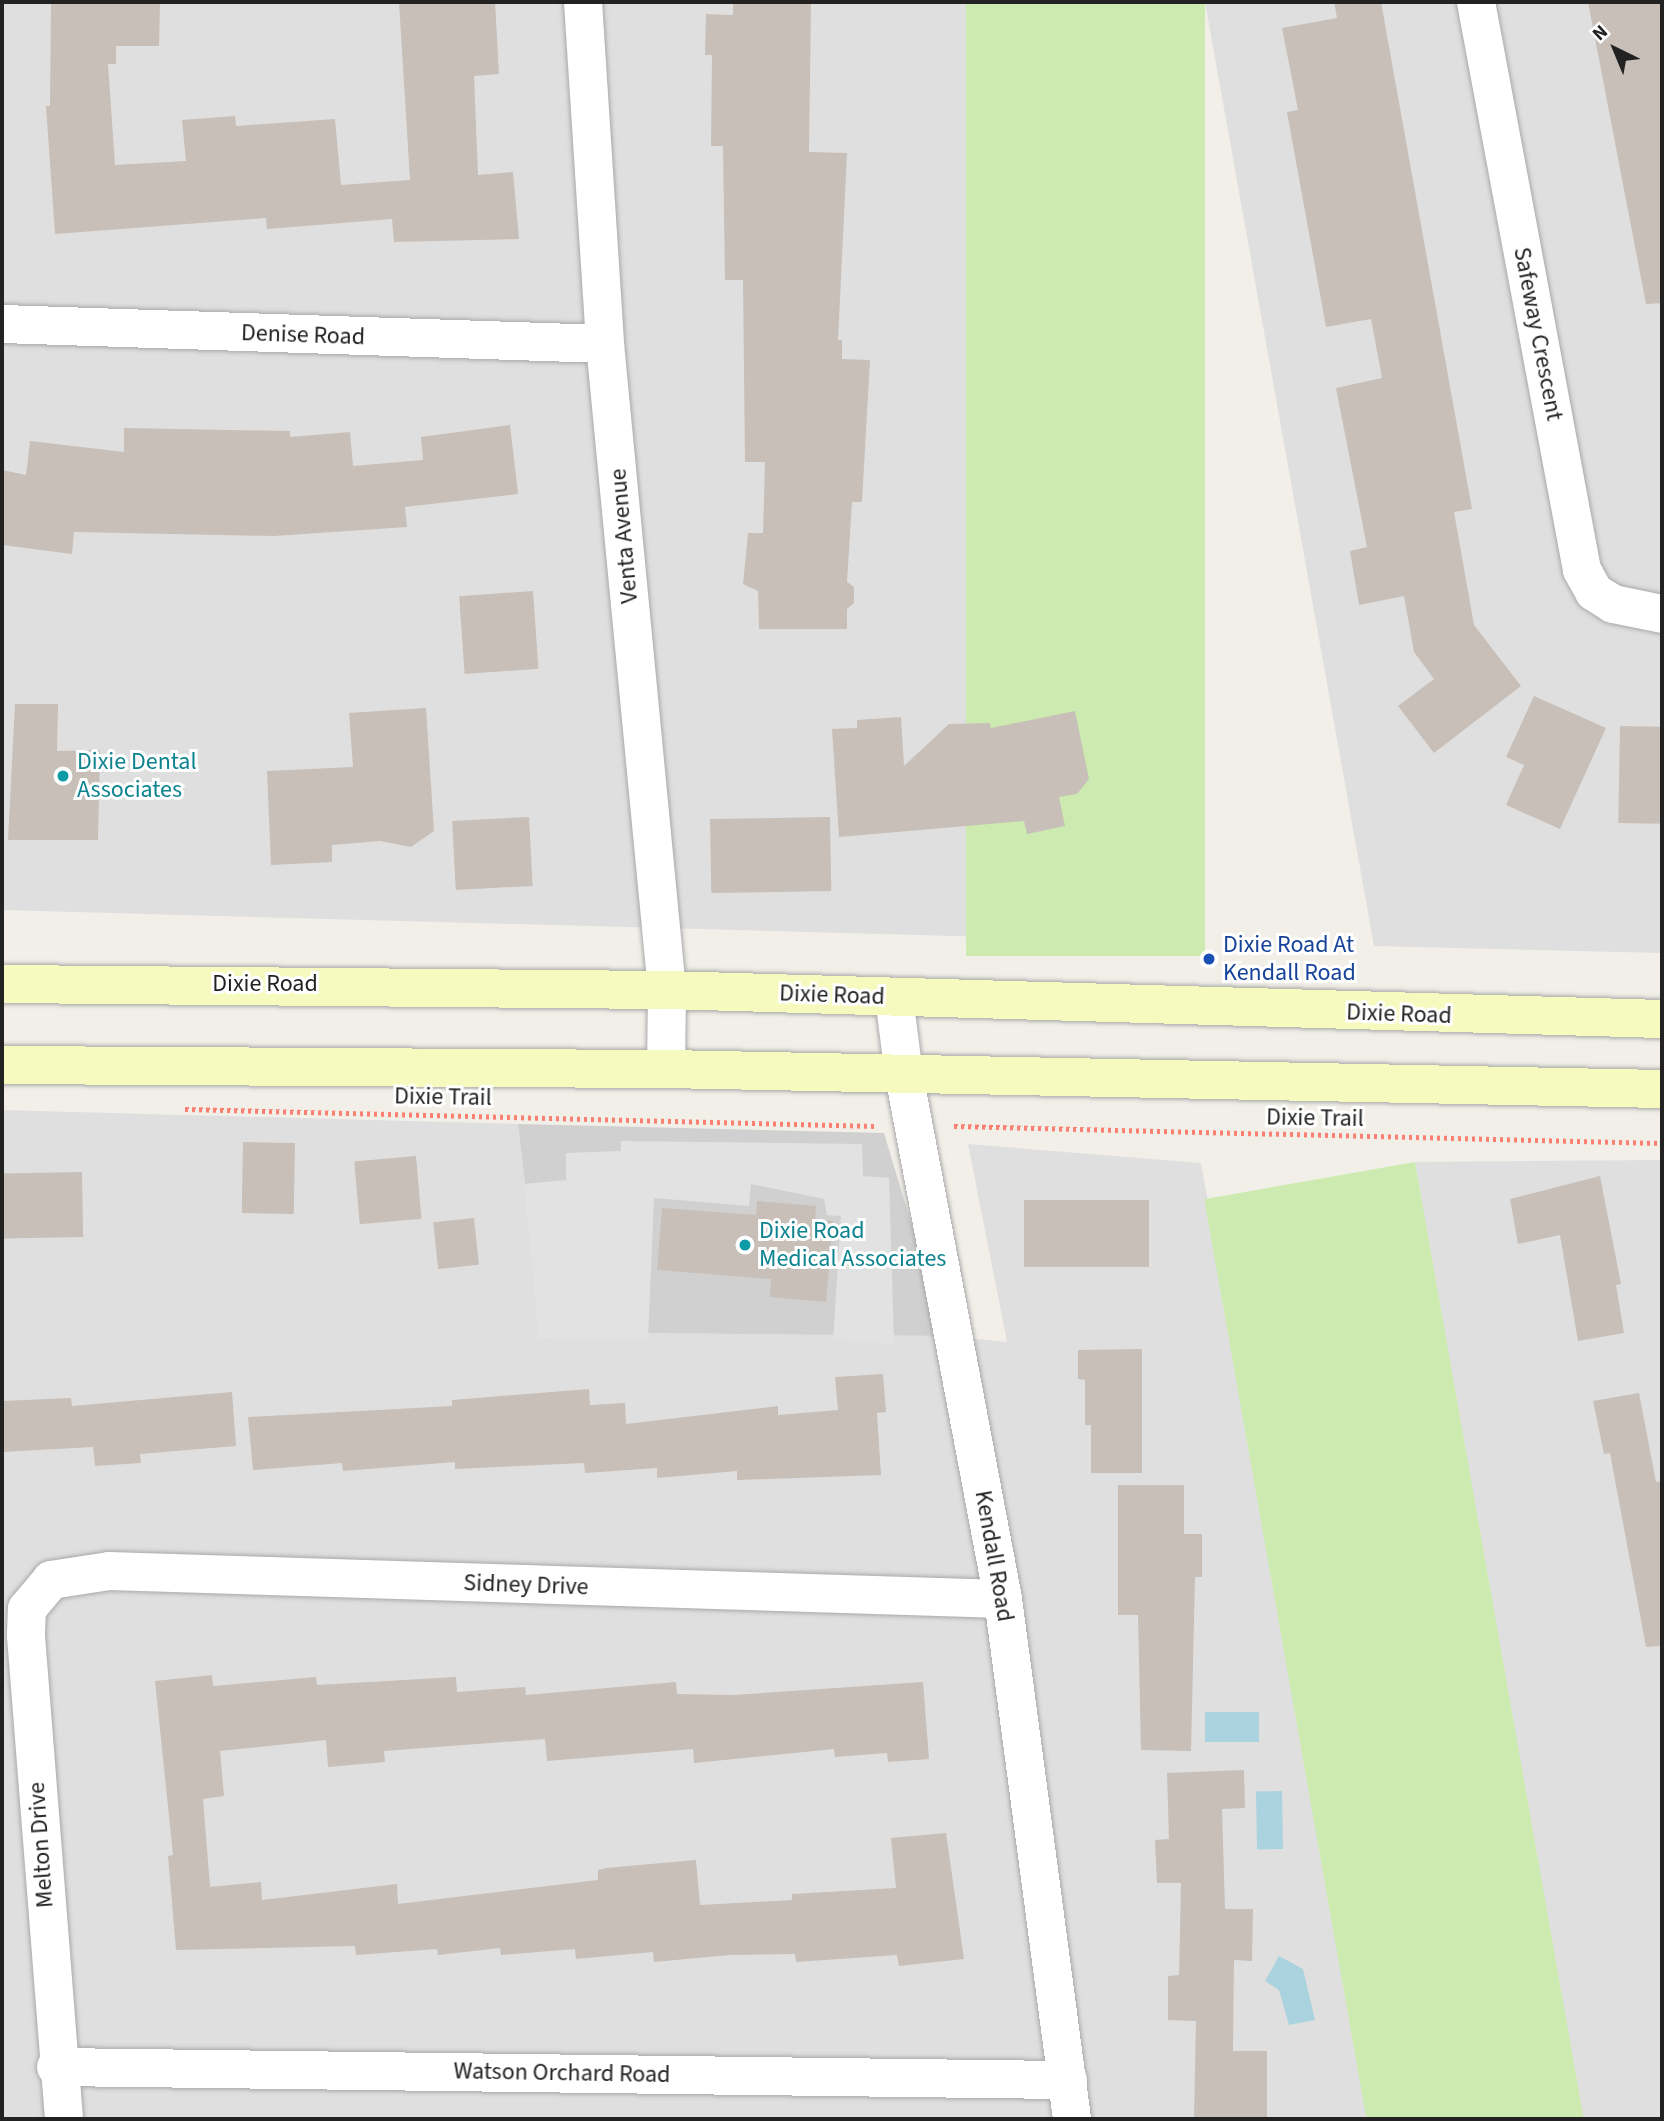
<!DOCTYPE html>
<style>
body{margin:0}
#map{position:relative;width:1664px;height:2121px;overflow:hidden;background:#f2efe9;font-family:"Source Sans 3",sans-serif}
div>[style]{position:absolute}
.residential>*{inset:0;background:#e0dfdf}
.religious>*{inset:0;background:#d0d0d0}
.grass>*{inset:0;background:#cdebb0;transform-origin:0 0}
.parking>*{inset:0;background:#e2e2e2}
.water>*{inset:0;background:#aad3df;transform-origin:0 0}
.building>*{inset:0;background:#c7bfb8;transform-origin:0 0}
.path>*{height:4.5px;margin-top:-2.25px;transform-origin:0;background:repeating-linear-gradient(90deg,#fa8072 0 3.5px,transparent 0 7px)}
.roads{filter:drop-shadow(0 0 2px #a9a9a9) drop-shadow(0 0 2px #a9a9a9)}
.minor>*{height:38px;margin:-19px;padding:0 19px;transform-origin:19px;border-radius:19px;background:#fff}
.secondary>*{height:38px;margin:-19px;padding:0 19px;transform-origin:19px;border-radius:19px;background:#f7fabf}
.dots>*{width:19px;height:19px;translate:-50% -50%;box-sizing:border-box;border:4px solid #fff;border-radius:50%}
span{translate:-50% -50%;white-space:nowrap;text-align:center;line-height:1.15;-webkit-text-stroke:6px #fff;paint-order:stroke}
.street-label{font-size:24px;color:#222}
.culture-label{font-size:24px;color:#0d838f}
.left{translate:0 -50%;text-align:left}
.transit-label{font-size:24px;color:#164399}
.frame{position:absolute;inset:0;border:4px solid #222;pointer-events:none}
.north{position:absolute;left:1580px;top:14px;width:70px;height:70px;-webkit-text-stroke:5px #fff;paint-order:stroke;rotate:317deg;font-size:19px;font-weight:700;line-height:28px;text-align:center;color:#222}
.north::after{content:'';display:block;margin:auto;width:24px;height:32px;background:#222;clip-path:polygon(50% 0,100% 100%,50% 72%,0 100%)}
</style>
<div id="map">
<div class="residential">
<div style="clip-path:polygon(2px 2px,966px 2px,1135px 941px,2px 910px)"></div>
<div style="clip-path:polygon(1205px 2px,1662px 2px,1662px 953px,1374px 946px)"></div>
<div style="clip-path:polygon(2px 1110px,518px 1124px,544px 1332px,945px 1336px,1007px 1342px,968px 1144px,1201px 1163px,1372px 2119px,2px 2119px)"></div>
<div style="clip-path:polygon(1662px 1160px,1662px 2119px,1576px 2119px,1415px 1162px)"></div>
</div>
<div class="religious">
<div style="clip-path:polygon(518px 1124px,884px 1133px,945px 1336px,543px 1332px)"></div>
</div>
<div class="grass">
<div style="left:966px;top:2px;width:239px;height:954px"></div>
<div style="left:1415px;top:1162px;width:970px;height:214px;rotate:80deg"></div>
</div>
<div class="parking">
<div style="clip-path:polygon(621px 1141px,862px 1144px,863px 1176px,889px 1178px,894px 1344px,833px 1340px,841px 1216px,827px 1215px,824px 1199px,751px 1184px,749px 1206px,654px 1198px,648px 1341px,539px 1338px,524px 1184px,566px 1180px,566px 1153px,621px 1151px)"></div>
</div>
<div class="water">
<div style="left:1259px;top:1712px;width:30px;height:54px;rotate:90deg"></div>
<div style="left:1282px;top:1791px;width:58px;height:26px;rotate:89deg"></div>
<div style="clip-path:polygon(1279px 1956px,1303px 1969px,1315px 2020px,1289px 2025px,1279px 1990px,1265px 1981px)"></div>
</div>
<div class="building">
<div style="clip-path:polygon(51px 2px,160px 2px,159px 46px,116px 46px,116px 64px,108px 64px,115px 165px,186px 161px,182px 120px,235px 116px,236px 126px,335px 119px,341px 185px,410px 180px,399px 2px,495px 2px,499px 74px,474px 76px,478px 175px,513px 172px,519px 239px,394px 242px,392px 219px,267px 229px,266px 218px,55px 234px,46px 106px,50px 106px)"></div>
<div style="clip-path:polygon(733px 2px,811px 2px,809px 152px,847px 153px,838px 340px,842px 340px,842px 359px,870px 360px,862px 502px,852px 502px,847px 582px,854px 587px,854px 603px,847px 609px,847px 629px,759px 629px,758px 591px,743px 584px,748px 533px,763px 533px,765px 462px,745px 462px,743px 280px,725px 280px,723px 146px,711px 146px,712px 55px,705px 55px,706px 14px,733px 15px)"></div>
<div style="clip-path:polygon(1334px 2px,1381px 2px,1472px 509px,1454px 512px,1474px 625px,1521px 686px,1434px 753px,1398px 706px,1434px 679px,1414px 652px,1404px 596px,1359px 605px,1350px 551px,1367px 547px,1336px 388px,1382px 378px,1371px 319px,1326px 327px,1287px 112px,1298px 110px,1282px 28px,1337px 18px)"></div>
<div style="clip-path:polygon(1588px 2px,1662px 2px,1662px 303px,1646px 304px)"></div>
<div style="clip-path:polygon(510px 425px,518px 494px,405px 507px,407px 527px,274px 536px,74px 532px,72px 554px,2px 545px,2px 470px,26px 475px,30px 441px,124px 452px,124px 428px,290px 431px,290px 437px,350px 432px,353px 466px,423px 460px,421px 437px)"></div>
<div style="left:533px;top:591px;width:78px;height:74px;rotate:86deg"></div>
<div style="clip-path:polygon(1534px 696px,1606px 728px,1560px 829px,1506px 805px,1524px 765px,1506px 757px)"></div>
<div style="clip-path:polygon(15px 704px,58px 704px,57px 751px,100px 750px,98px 840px,8px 840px)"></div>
<div style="clip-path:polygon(426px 708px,434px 831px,411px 847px,380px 841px,332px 845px,332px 862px,271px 865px,267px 771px,353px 767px,349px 713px)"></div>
<div style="clip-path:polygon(1075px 711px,1089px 779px,1077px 794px,1059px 797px,1065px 826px,1027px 834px,1024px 821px,839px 837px,832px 729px,857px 728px,857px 720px,901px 717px,904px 766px,949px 724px,990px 723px,991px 728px)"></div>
<div style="left:1620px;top:726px;width:42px;height:97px;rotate:1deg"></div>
<div style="left:529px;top:817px;width:69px;height:77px;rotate:87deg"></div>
<div style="left:830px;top:817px;width:74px;height:120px;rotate:89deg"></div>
<div style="left:243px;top:1142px;width:52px;height:71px;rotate:1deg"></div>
<div style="left:416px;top:1156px;width:63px;height:62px;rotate:85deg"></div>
<div style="left:82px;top:1172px;width:65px;height:80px;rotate:89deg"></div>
<div style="clip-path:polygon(1600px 1176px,1621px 1284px,1616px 1285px,1624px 1333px,1578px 1341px,1560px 1235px,1518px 1244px,1510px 1199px)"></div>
<div style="left:1024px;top:1200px;width:125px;height:67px"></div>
<div style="clip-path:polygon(757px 1201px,816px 1206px,815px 1220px,833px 1221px,826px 1302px,770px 1297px,771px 1279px,657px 1270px,662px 1208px,756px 1215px)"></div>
<div style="left:474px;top:1218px;width:47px;height:41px;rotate:84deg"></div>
<div style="clip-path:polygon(1142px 1349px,1142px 1473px,1091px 1473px,1091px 1425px,1085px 1425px,1085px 1380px,1078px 1379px,1078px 1350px)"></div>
<div style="clip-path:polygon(883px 1374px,886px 1412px,877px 1413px,881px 1475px,737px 1480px,737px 1471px,657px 1478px,657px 1468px,585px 1473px,584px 1463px,455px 1469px,455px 1462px,343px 1471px,342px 1463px,253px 1470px,248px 1417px,452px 1406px,452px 1400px,589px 1389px,590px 1405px,625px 1403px,626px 1424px,778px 1406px,778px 1415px,838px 1410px,835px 1377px)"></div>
<div style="clip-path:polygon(232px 1392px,236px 1446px,140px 1454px,141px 1463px,95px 1466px,93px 1447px,2px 1452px,2px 1401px,71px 1398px,72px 1406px)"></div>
<div style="clip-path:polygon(1639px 1393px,1656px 1482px,1662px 1481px,1662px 1646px,1646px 1647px,1610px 1453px,1604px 1454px,1593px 1401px)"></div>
<div style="clip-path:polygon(1118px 1485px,1184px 1485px,1184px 1534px,1202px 1534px,1202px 1577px,1195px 1577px,1191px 1751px,1141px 1750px,1138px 1615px,1118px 1615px)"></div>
<div style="clip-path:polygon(212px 1675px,213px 1686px,316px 1677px,317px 1685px,456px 1677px,457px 1692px,525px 1687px,526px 1695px,676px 1682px,677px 1694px,733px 1695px,923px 1682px,929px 1759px,888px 1762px,887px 1753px,835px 1757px,834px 1749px,694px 1763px,693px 1749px,547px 1761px,545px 1739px,384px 1751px,385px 1762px,328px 1767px,326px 1740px,220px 1751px,224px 1796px,203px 1799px,210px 1887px,261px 1882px,262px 1900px,397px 1884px,398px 1904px,598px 1880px,598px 1870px,606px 1868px,696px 1860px,700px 1905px,792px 1900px,792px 1894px,896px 1888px,891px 1838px,946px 1833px,964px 1959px,899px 1966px,897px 1955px,796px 1962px,795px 1954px,730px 1955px,654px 1962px,653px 1952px,576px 1959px,575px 1949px,501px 1955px,500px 1948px,438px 1955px,437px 1949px,356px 1955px,355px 1946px,176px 1950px,168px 1856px,173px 1855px,155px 1681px)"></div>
<div style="clip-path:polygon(1244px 1770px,1245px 1808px,1222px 1809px,1225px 1909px,1253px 1909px,1252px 1961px,1234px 1960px,1233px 2051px,1267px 2051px,1267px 2119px,1194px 2119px,1196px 2021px,1168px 2020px,1168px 1976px,1179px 1975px,1181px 1883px,1157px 1883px,1155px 1840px,1169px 1839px,1167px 1773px)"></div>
</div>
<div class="path">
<div style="left:185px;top:1109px;width:691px;rotate:1.41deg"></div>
<div style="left:954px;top:1126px;width:708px;rotate:1.38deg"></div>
</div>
<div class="roads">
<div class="minor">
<div style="left:583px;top:2px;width:343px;rotate:86.3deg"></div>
<div style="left:605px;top:344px;width:649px;rotate:84.52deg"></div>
<div style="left:667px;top:990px;width:79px;rotate:90.7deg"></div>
<div style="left:1476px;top:2px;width:578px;rotate:79.43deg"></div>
<div style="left:1582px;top:570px;width:25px;rotate:61deg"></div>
<div style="left:1594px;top:592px;width:22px;rotate:32deg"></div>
<div style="left:1613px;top:604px;width:50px;rotate:11.5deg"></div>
<div style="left:2px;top:324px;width:603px;rotate:1.9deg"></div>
<div style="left:894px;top:997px;width:79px;rotate:82.7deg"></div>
<div style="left:904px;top:1075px;width:533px;rotate:79.3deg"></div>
<div style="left:1003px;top:1599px;width:525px;rotate:82.44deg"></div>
<div style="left:56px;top:2067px;width:1012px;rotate:0.74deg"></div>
<div style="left:64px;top:2119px;width:485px;rotate:-94.5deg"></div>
<div style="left:26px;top:1635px;width:26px;rotate:-88deg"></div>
<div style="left:27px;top:1609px;width:38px;rotate:-50deg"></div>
<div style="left:51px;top:1580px;width:59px;rotate:-8.8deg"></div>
<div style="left:109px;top:1571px;width:894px;rotate:1.79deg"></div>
</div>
<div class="secondary">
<div style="left:2px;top:984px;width:665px;rotate:0.52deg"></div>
<div style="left:667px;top:990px;width:995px;rotate:1.67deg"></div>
<div style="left:2px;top:1065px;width:664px;rotate:0.35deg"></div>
<div style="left:666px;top:1069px;width:996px;rotate:1.15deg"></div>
</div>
</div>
<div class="dots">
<div style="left:63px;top:776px;background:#0f9aa8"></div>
<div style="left:1209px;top:959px;background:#1a4fb4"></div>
<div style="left:745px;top:1245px;background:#0f9aa8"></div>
</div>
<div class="street-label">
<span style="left:1538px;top:334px;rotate:79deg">Safeway Crescent</span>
<span style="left:303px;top:335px;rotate:2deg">Denise Road</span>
<span style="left:624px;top:536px;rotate:-95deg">Venta Avenue</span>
<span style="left:265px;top:984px">Dixie Road</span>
<span style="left:832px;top:995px;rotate:2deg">Dixie Road</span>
<span style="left:1399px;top:1014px;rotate:2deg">Dixie Road</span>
<span style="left:443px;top:1097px;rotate:1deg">Dixie Trail</span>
<span style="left:1315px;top:1118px;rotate:1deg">Dixie Trail</span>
<span style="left:994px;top:1556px;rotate:80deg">Kendall Road</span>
<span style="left:526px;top:1585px;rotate:2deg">Sidney Drive</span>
<span style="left:41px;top:1845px;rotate:-94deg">Melton Drive</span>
<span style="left:562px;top:2073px;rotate:1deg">Watson Orchard Road</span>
</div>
<div class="culture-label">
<span class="left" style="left:77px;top:776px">Dixie Dental<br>Associates</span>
<span class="left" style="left:759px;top:1245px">Dixie Road<br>Medical Associates</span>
</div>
<div class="transit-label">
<span class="left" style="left:1223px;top:959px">Dixie Road At<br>Kendall Road</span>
</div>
<div class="frame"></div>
<div class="north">N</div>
</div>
